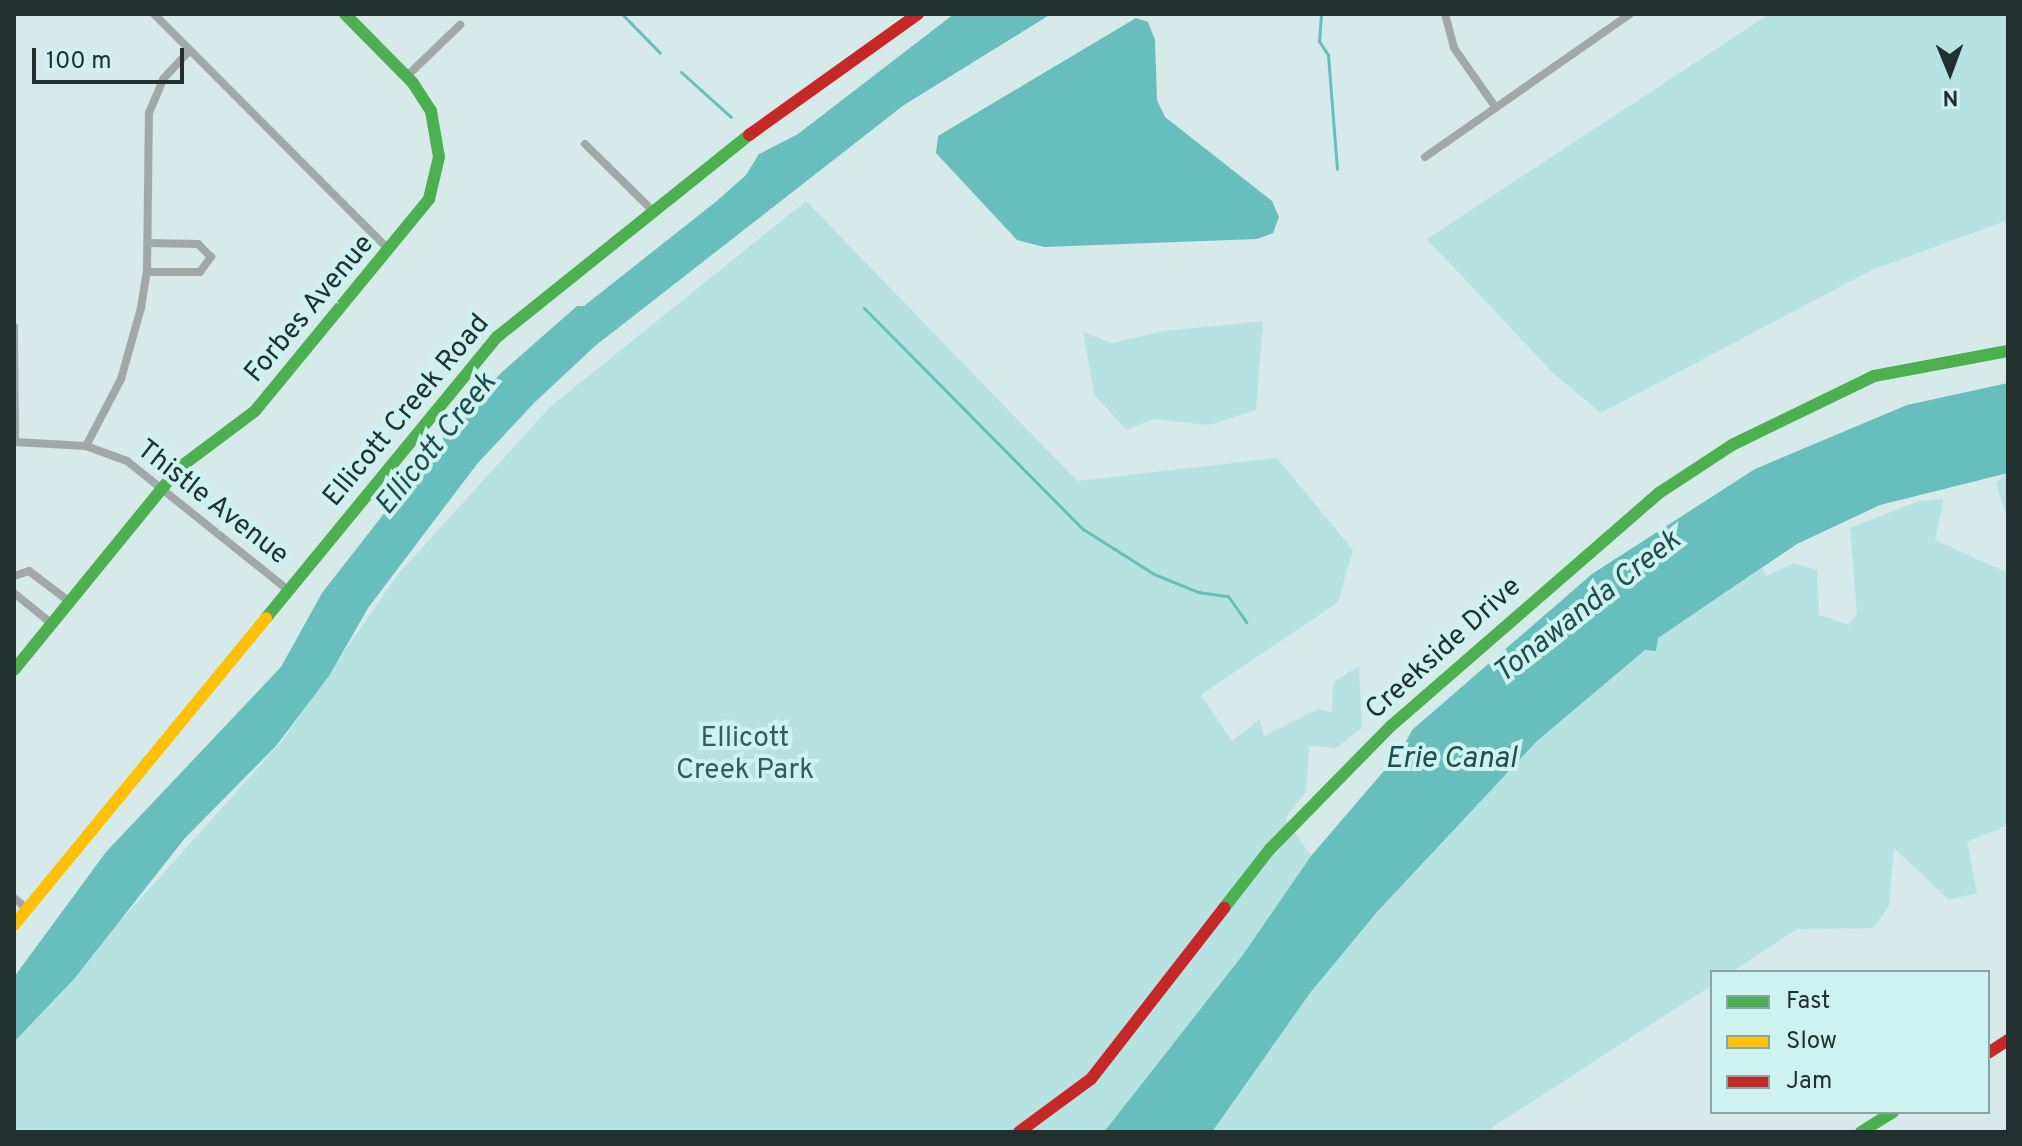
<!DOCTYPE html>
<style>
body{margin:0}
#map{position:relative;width:2022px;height:1146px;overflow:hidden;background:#d6eae9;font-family:Overpass,sans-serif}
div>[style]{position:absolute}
.green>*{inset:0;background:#b6e3e2}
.water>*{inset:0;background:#67bebc}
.stream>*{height:3px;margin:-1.5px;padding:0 1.5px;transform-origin:1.5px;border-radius:1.5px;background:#67bebc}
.street>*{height:8px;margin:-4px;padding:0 4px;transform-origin:4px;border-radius:4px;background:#a0a9a8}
.fast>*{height:12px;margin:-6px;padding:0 6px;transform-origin:6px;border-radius:6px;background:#4caf50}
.slow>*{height:12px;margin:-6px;padding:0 6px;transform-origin:6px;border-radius:6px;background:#ffc107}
.jam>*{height:12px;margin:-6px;padding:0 6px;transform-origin:6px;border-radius:6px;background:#c62828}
span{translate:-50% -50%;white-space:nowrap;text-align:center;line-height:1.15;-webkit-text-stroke:8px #cef2f0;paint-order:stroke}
.street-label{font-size:28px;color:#22302f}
.park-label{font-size:28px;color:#2e5e5d}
.water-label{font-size:30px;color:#1e4f4e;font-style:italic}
.frame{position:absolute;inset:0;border:16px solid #22302f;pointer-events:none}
.legend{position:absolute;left:1710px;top:970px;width:280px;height:144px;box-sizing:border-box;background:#cef2f0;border:2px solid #89a4a3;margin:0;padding:10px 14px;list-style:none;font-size:24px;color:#22302f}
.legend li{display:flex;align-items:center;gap:16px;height:40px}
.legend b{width:40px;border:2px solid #89a4a3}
.north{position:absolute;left:1910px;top:32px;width:80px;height:80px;-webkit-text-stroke:6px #cef2f0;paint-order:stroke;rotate:179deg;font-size:22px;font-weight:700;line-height:32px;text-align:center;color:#22302f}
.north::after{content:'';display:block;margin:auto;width:28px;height:36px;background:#22302f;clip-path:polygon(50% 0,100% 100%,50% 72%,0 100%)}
.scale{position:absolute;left:32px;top:48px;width:152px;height:36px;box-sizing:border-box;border:4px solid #22302f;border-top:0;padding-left:10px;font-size:24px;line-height:28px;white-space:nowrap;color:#22302f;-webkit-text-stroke:6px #cef2f0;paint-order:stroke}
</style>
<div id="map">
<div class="green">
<div style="clip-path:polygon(1769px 14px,2008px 14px,2008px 220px,1872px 270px,1601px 413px,1554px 374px,1427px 239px)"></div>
<div style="clip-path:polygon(806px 201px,1077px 481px,1277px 458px,1353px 550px,1338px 602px,1201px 695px,1232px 741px,1260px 719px,1264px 736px,1318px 709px,1332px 712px,1333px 682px,1359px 666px,1362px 728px,1336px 748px,1309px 746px,1306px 792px,1285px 819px,1311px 856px,1242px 956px,1104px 1132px,14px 1132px,14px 1016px,78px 968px,282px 741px,399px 573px,550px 407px)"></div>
<div style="clip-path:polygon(1263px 321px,1256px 410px,1209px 425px,1153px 419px,1126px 430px,1094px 394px,1083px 332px,1112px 343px,1164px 331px)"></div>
<div style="clip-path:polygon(2008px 471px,2008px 511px,2005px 512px,1996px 483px)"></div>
<div style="clip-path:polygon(1944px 499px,1935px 540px,2008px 573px,2008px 825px,1967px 842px,1977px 893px,1949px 900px,1894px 848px,1889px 906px,1873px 928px,1797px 929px,1732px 972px,1712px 972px,1712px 985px,1485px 1132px,1212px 1132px,1310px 993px,1377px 912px,1537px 741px,1645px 649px,1656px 651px,1658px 638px,1763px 568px,1766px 576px,1794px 563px,1817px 570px,1819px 615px,1849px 625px,1857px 613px,1850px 528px,1919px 501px)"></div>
</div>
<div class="water">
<div style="clip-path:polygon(954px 14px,1051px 14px,904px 105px,595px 346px,535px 402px,477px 464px,368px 608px,329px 676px,276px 746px,185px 838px,74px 979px,14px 1042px,14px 977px,106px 852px,281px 667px,322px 593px,450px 429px,501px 373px,577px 306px,584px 306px,718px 200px,746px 175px,759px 154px,798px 134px)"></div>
<div style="clip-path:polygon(1136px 18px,1148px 22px,1155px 40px,1157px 100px,1165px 117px,1272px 201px,1279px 217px,1273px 233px,1257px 239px,1044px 247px,1017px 240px,936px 153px,938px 136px)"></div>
<div style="clip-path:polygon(2008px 383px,2008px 473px,1880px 505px,1797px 544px,1658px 638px,1656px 651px,1645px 650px,1537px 741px,1377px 912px,1310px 993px,1212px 1132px,1104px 1132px,1242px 956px,1311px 856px,1401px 751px,1412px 730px,1592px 574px,1755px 469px,1907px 405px)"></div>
</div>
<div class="stream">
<div style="left:622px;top:14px;width:54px;rotate:45.7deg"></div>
<div style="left:1321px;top:14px;width:27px;rotate:94deg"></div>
<div style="left:1319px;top:41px;width:17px;rotate:57deg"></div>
<div style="left:1328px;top:55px;width:114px;rotate:85.5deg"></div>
<div style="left:681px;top:72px;width:67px;rotate:42deg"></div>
<div style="left:864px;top:308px;width:311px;rotate:45.3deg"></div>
<div style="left:1083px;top:529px;width:84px;rotate:32.4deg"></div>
<div style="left:1154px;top:574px;width:48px;rotate:22.2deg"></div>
<div style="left:1198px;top:592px;width:30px;rotate:8deg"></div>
<div style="left:1228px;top:596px;width:32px;rotate:55deg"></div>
</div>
<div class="street">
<div style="left:154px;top:14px;width:333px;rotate:45.1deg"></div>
<div style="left:1445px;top:14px;width:35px;rotate:75deg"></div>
<div style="left:1454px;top:48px;width:73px;rotate:55deg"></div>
<div style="left:407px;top:76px;width:74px;rotate:-43.9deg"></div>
<div style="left:585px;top:144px;width:94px;rotate:44.6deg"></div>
<div style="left:1425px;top:157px;width:250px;rotate:-34.9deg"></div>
<div style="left:147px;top:272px;width:53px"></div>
<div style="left:200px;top:272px;width:19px;rotate:-54deg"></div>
<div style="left:211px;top:257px;width:18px;rotate:-135deg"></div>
<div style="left:198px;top:244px;width:50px;rotate:-178.9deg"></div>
<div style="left:14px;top:327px;width:115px;rotate:89.5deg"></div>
<div style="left:14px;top:442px;width:72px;rotate:3.2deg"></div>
<div style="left:86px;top:446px;width:44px;rotate:20.1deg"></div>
<div style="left:127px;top:461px;width:206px;rotate:38.7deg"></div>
<div style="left:86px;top:446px;width:76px;rotate:-62.4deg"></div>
<div style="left:121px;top:379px;width:74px;rotate:-74.3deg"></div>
<div style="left:141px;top:308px;width:36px;rotate:-81deg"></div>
<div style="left:147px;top:272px;width:159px;rotate:-89.3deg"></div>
<div style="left:149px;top:113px;width:38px;rotate:-67deg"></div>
<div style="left:164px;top:78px;width:38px;rotate:-47deg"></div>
<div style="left:14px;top:576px;width:16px;rotate:-18deg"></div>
<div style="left:29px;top:571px;width:51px;rotate:37.1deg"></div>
<div style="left:14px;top:593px;width:49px;rotate:39.2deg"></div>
<div style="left:14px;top:898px;width:17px;rotate:40deg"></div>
</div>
<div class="fast">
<div style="left:266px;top:618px;width:364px;rotate:-50.6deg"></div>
<div style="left:497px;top:337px;width:323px;rotate:-38.7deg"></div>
<div style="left:14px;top:670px;width:261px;rotate:-50.8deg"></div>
<div style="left:179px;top:468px;width:95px;rotate:-36.9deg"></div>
<div style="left:255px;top:411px;width:274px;rotate:-50.6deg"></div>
<div style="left:429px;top:199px;width:43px;rotate:-76.6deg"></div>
<div style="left:439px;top:157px;width:47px;rotate:-99.9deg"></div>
<div style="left:431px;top:111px;width:33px;rotate:-123deg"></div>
<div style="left:413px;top:83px;width:97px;rotate:-134.6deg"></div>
<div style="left:1224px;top:908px;width:75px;rotate:-52.1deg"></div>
<div style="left:1270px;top:849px;width:173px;rotate:-45.5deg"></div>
<div style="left:1391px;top:726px;width:355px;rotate:-41deg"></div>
<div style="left:1659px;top:493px;width:87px;rotate:-33.3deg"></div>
<div style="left:1732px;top:445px;width:158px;rotate:-25.9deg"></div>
<div style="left:1874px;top:376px;width:136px;rotate:-10.6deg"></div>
<div style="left:1861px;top:1132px;width:38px;rotate:-32deg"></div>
</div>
<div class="slow">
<div style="left:14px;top:925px;width:397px;rotate:-50.6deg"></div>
</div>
<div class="jam">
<div style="left:749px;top:135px;width:208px;rotate:-35.6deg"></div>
<div style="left:1988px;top:1053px;width:24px;rotate:-33deg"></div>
<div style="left:1019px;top:1132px;width:89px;rotate:-36.4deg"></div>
<div style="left:1091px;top:1079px;width:217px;rotate:-52.1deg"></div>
</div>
<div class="street-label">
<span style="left:310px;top:309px;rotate:-50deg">Forbes Avenue</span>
<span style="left:407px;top:411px;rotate:-50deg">Ellicott Creek Road</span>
<span style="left:212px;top:503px;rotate:38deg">Thistle Avenue</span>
<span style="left:1444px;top:649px;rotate:-42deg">Creekside Drive</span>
</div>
<div class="park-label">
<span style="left:745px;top:755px">Ellicott<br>Creek Park</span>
</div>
<div class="water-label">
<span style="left:437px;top:445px;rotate:-51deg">Ellicott Creek</span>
<span style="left:1588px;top:608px;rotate:-38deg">Tonawanda Creek</span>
<span style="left:1451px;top:760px">Erie Canal</span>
</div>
<div class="frame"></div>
<ul class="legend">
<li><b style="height:10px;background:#4caf50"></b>Fast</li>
<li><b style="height:10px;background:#ffc107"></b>Slow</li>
<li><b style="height:10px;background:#c62828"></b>Jam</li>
</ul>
<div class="north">N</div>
<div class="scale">100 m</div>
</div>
